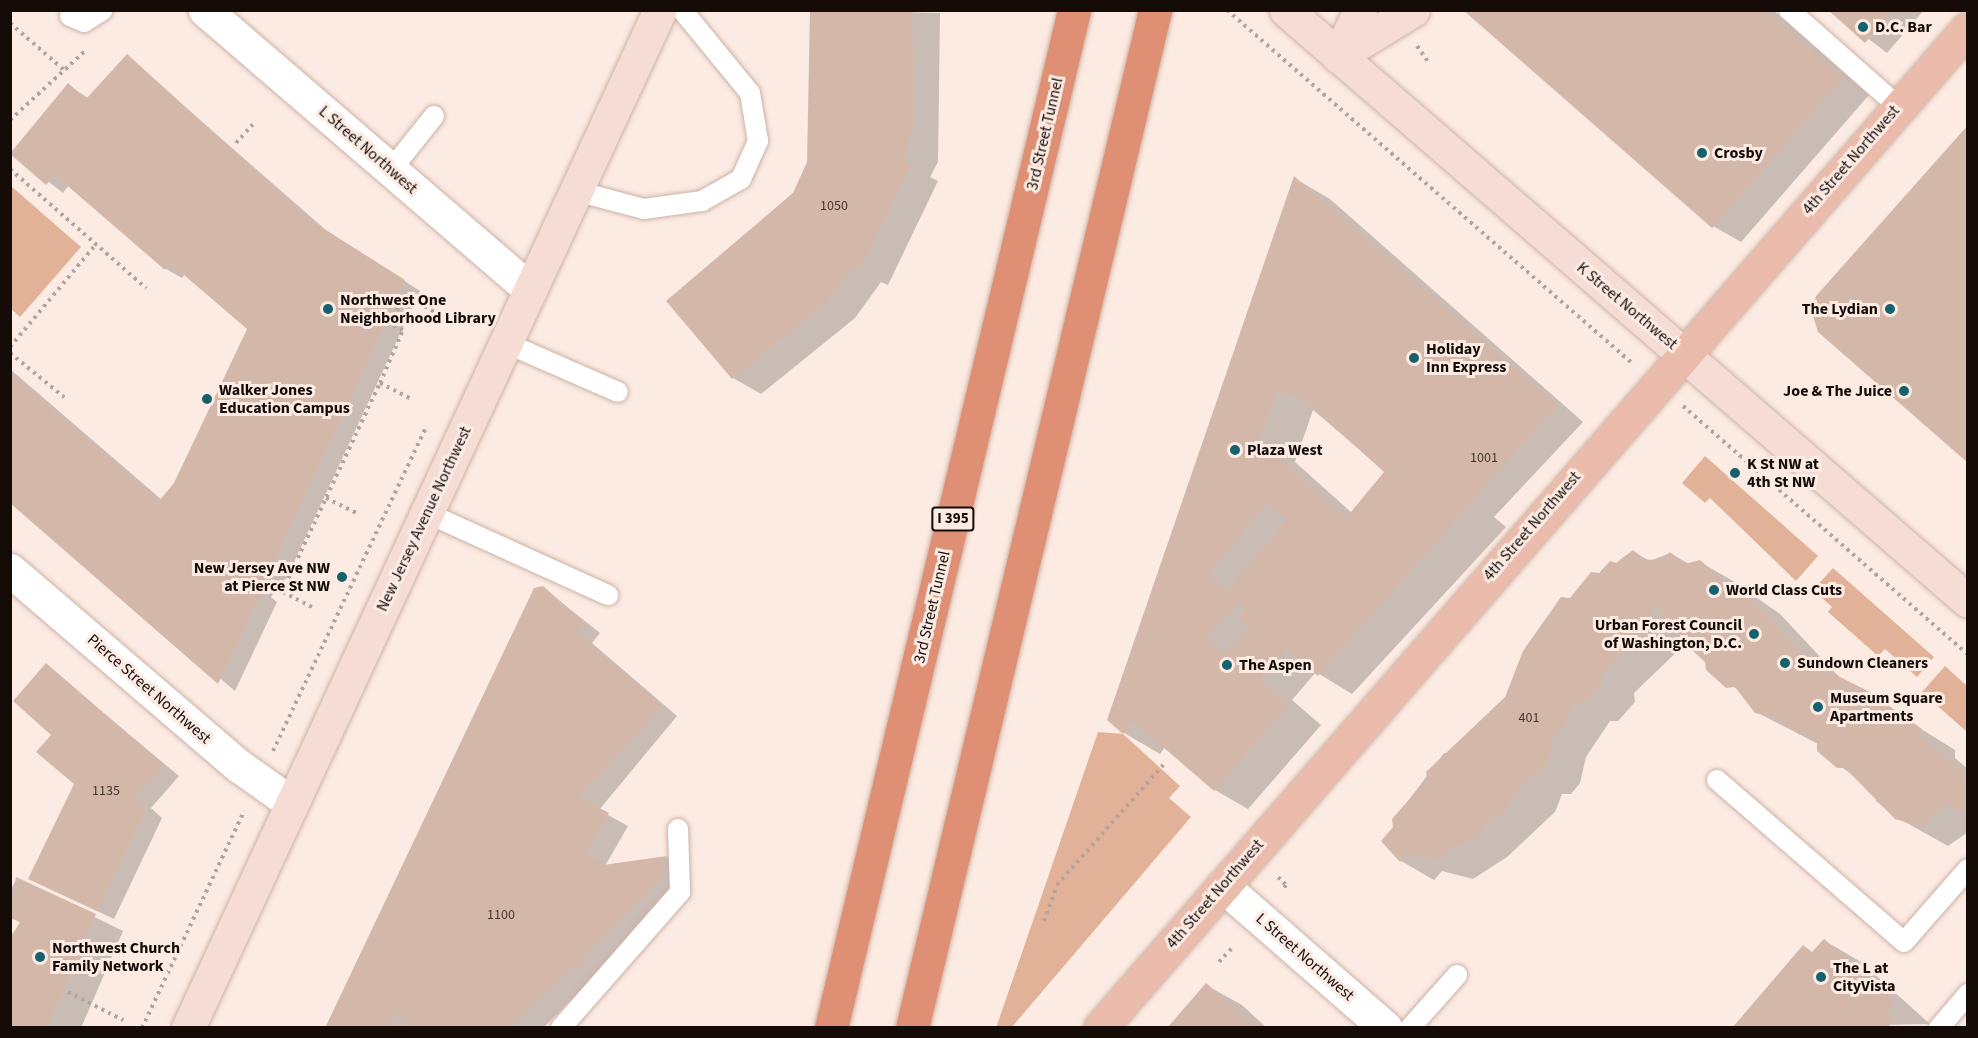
<!DOCTYPE html>
<style>
body{margin:0}
#map{position:relative;width:1978px;height:1038px;overflow:hidden;background:#fcebe3;font-family:"Source Sans 3",sans-serif}
div>[style]{position:absolute}
.green>*{inset:0;background:#e1b298}
.shadow>*{inset:0;background:#0003}
.building>*{inset:0;background:#d3b8aa}
.path>*{height:4px;margin-top:-2px;transform-origin:0;background:repeating-linear-gradient(90deg,#b3a59e 0 3px,transparent 0 7.5px)}
.roads{filter:drop-shadow(0 0 2px #cdb2a4) drop-shadow(0 0 2px #cdb2a4)}
.lane>*{height:20px;margin:-10px;padding:0 10px;transform-origin:10px;border-radius:10px;background:#fff}
.street>*{height:33px;margin:-16.5px;padding:0 16.5px;transform-origin:16.5px;border-radius:16.5px;background:#fff}
.secondary>*{height:33px;margin:-16.5px;padding:0 16.5px;transform-origin:16.5px;border-radius:16.5px;background:#f5ddd5}
.primary>*{height:33px;margin:-16.5px;padding:0 16.5px;transform-origin:16.5px;border-radius:16.5px;background:#ebbcac}
.highway>*{height:33px;margin:-16.5px;padding:0 16.5px;transform-origin:16.5px;border-radius:16.5px;background:#de8f74}
.dots>*{width:16px;height:16px;translate:-50% -50%;box-sizing:border-box;border:3px solid #fcebe3;border-radius:50%}
span{translate:-50% -50%;white-space:nowrap;text-align:center;line-height:1.15;-webkit-text-stroke:6px #fcebe3;paint-order:stroke}
.number-label{font-size:14px;color:#443730}
.number-label span{-webkit-text-stroke-width:0}
.shield-label span{padding:2px 4px;background:#fcebe3;border:2px solid;border-radius:4px;-webkit-text-stroke-width:0}
.shield-label{font-size:15px;color:#150c08;font-weight:700}
.poi-label{font-size:16px;color:#150c08;font-weight:700}
.left{translate:0 -50%;text-align:left}
.right{translate:-100% -50%;text-align:right}
.street-label{font-size:16px;color:#150c08}
.frame{position:absolute;inset:0;border:12px solid #150c08;pointer-events:none}
</style>
<div id="map">
<div class="green">
<div style="clip-path:polygon(11px 186px,81px 247px,20px 317px,11px 309px)"></div>
<div style="clip-path:polygon(1705px 456px,1818px 556px,1796px 581px,1710px 498px,1705px 503px,1682px 483px)"></div>
<div style="clip-path:polygon(1833px 568px,1934px 657px,1917px 677px,1885px 649px,1878px 656px,1828px 612px,1832px 607px,1813px 590px)"></div>
<div style="clip-path:polygon(1945px 666px,1967px 686px,1967px 732px,1922px 692px)"></div>
<div style="clip-path:polygon(1098px 732px,1123px 734px,1180px 786px,1169px 798px,1191px 817px,1012px 1027px,996px 1028px)"></div>
</div>
<div class="shadow">
<div style="clip-path:polygon(812px 10px,940px 13px,938px 162px,930px 177px,938px 181px,888px 285px,881px 282px,855px 318px,761px 394px,733px 378px,809px 162px)"></div>
<div style="clip-path:polygon(1466px 10px,1773px 10px,1869px 95px,1741px 242px,1713px 226px)"></div>
<div style="clip-path:polygon(1831px 10px,1924px 10px,1887px 53px)"></div>
<div style="clip-path:polygon(127px 56px,327px 231px,420px 291px,287px 577px,271px 597px,277px 602px,235px 691px,10px 501px,10px 369px,162px 500px,176px 484px,248px 329px,185px 274px,182px 278px,166px 269px,69px 185px,63px 193px,11px 152px,68px 85px,88px 98px)"></div>
<div style="clip-path:polygon(evenodd,1294px 178px,1330px 199px,1583px 422px,1494px 517px,1506px 527px,1352px 694px,1316px 672px,1292px 700px,1321px 725px,1248px 809px,1215px 790px,1165px 747px,1160px 754px,1124px 733px,1294px 178px,1313px 410px,1386px 472px,1352px 513px,1295px 462px,1313px 410px)"></div>
<div style="clip-path:polygon(1634px 552px,1650px 561px,1670px 553px,1689px 564px,1700px 562px,1733px 581px,1780px 614px,1841px 679px,1955px 750px,1955px 758px,1968px 769px,1968px 832px,1948px 846px,1896px 817px,1876px 801px,1876px 792px,1818px 750px,1818px 744px,1756px 712px,1746px 695px,1707px 669px,1707px 661px,1686px 643px,1634px 693px,1635px 702px,1618px 721px,1610px 721px,1586px 757px,1580px 783px,1571px 794px,1562px 794px,1555px 812px,1507px 857px,1473px 879px,1442px 871px,1434px 880px,1401px 861px,1394px 820px,1444px 753px,1452px 754px,1507px 698px,1571px 599px)"></div>
<div style="clip-path:polygon(542px 587px,600px 633px,592px 643px,677px 716px,599px 810px,628px 826px,605px 866px,666px 857px,686px 869px,685px 887px,543px 1028px,326px 1028px)"></div>
<div style="clip-path:polygon(46px 665px,179px 776px,151px 808px,162px 818px,114px 919px,46px 887px,75px 784px,54px 735px)"></div>
<div style="clip-path:polygon(17px 879px,123px 931px,81px 1028px,10px 1028px,10px 937px,21px 923px,10px 917px,10px 890px)"></div>
<div style="clip-path:polygon(1825px 941px,1861px 962px,1930px 1024px,1734px 1028px)"></div>
<div style="clip-path:polygon(1206px 985px,1242px 1005px,1267px 1028px,1169px 1028px)"></div>
</div>
<div class="building">
<div style="clip-path:polygon(810px 10px,912px 10px,914px 119px,903px 161px,911px 164px,860px 270px,853px 267px,827px 302px,732px 379px,666px 301px,793px 193px,807px 162px)"></div>
<div style="clip-path:polygon(1463px 10px,1766px 10px,1843px 78px,1712px 228px)"></div>
<div style="clip-path:polygon(1828px 10px,1893px 10px,1865px 43px)"></div>
<div style="clip-path:polygon(127px 54px,310px 220px,405px 280px,271px 568px,256px 587px,261px 592px,218px 684px,10px 503px,10px 372px,159px 501px,174px 483px,247px 329px,170px 263px,165px 270px,55px 175px,46px 185px,10px 154px,68px 83px,86px 99px)"></div>
<div style="clip-path:polygon(1968px 125px,1968px 463px,1818px 332px,1812px 313px,1816px 296px)"></div>
<div style="clip-path:polygon(evenodd,1294px 176px,1557px 405px,1318px 676px,1287px 649px,1260px 680px,1288px 705px,1214px 791px,1133px 721px,1123px 734px,1107px 720px,1294px 176px,1277px 390px,1302px 398px,1384px 472px,1346px 518px,1259px 440px,1277px 390px,1294px 176px,1267px 503px,1287px 520px,1226px 591px,1208px 575px,1267px 503px,1294px 176px,1239px 602px,1247px 609px,1239px 618px,1250px 627px,1225px 655px,1205px 637px,1239px 602px)"></div>
<div style="clip-path:polygon(1633px 550px,1645px 560px,1664px 559px,1670px 552px,1685px 564px,1700px 560px,1739px 594px,1746px 593px,1822px 674px,1830px 672px,1868px 691px,1922px 729px,1922px 738px,1962px 771px,1968px 807px,1961px 814px,1951px 806px,1940px 808px,1923px 827px,1895px 819px,1845px 768px,1837px 768px,1817px 751px,1817px 743px,1803px 731px,1800px 735px,1779px 718px,1755px 713px,1735px 687px,1726px 688px,1706px 670px,1705px 662px,1681px 640px,1658px 605px,1651px 615px,1652px 624px,1602px 674px,1602px 682px,1585px 703px,1576px 703px,1564px 718px,1567px 721px,1553px 738px,1547px 764px,1537px 775px,1529px 775px,1502px 815px,1495px 815px,1474px 839px,1448px 850px,1439px 860px,1408px 853px,1400px 862px,1381px 841px,1393px 827px,1392px 819px,1427px 779px,1426px 772px,1505px 697px,1523px 651px,1561px 597px,1570px 598px,1591px 572px,1599px 573px,1610px 561px,1616px 563px)"></div>
<div style="clip-path:polygon(543px 586px,585px 623px,577px 632px,662px 706px,579px 797px,609px 813px,585px 853px,603px 865px,667px 856px,659px 863px,665px 875px,585px 955px,584px 967px,572px 967px,510px 1028px,412px 1028px,396px 1012px,388px 1028px,325px 1028px,534px 588px)"></div>
<div style="clip-path:polygon(46px 663px,164px 765px,135px 798px,147px 808px,97px 911px,28px 879px,74px 784px,36px 752px,51px 735px,13px 701px)"></div>
<div style="clip-path:polygon(16px 877px,96px 914px,47px 1028px,10px 1028px,10px 939px,20px 922px,10px 918px)"></div>
<div style="clip-path:polygon(1824px 939px,1895px 1002px,1885px 1014px,1893px 1021px,1887px 1028px,1732px 1028px,1803px 945px,1812px 952px)"></div>
<div style="clip-path:polygon(1206px 983px,1257px 1028px,1167px 1028px)"></div>
</div>
<div class="path">
<div style="left:1227px;top:10px;width:537px;rotate:41.08deg"></div>
<div style="left:10px;top:23px;width:72px;rotate:41deg"></div>
<div style="left:1417px;top:46px;width:21px;rotate:55deg"></div>
<div style="left:10px;top:120px;width:103px;rotate:-42.6deg"></div>
<div style="left:236px;top:143px;width:25px;rotate:-48deg"></div>
<div style="left:10px;top:169px;width:181px;rotate:41.2deg"></div>
<div style="left:10px;top:347px;width:134px;rotate:-50.1deg"></div>
<div style="left:10px;top:353px;width:70px;rotate:39.2deg"></div>
<div style="left:380px;top:383px;width:58px;rotate:-66.5deg"></div>
<div style="left:403px;top:330px;width:14px;rotate:-155deg"></div>
<div style="left:390px;top:324px;width:33px;rotate:-63deg"></div>
<div style="left:405px;top:295px;width:52px;rotate:30deg"></div>
<div style="left:1683px;top:406px;width:378px;rotate:41.1deg"></div>
<div style="left:326px;top:498px;width:34px;rotate:26deg"></div>
<div style="left:312px;top:607px;width:34px;rotate:-153deg"></div>
<div style="left:282px;top:592px;width:231px;rotate:-64.9deg"></div>
<div style="left:380px;top:383px;width:36px;rotate:27deg"></div>
<div style="left:273px;top:751px;width:356px;rotate:-64.7deg"></div>
<div style="left:1278px;top:877px;width:11px;rotate:45deg"></div>
<div style="left:1286px;top:885px;width:7px;rotate:124deg"></div>
<div style="left:1044px;top:921px;width:38px;rotate:-70deg"></div>
<div style="left:1057px;top:885px;width:164px;rotate:-48.5deg"></div>
<div style="left:1219px;top:962px;width:22px;rotate:-47deg"></div>
<div style="left:68px;top:992px;width:62px;rotate:27deg"></div>
<div style="left:142px;top:1028px;width:240px;rotate:-64.8deg"></div>
</div>
<div class="roads">
<div class="lane">
<div style="left:1789px;top:10px;width:145px;rotate:41.4deg"></div>
<div style="left:70px;top:16px;width:15px;rotate:23deg"></div>
<div style="left:84px;top:22px;width:22px;rotate:-32deg"></div>
<div style="left:391px;top:170px;width:69px;rotate:-51.5deg"></div>
<div style="left:576px;top:191px;width:70px;rotate:14.8deg"></div>
<div style="left:644px;top:209px;width:59px;rotate:-7.9deg"></div>
<div style="left:702px;top:201px;width:45px;rotate:-29.4deg"></div>
<div style="left:741px;top:179px;width:42px;rotate:-65.9deg"></div>
<div style="left:758px;top:141px;width:49px;rotate:-99.5deg"></div>
<div style="left:750px;top:93px;width:107px;rotate:-129.3deg"></div>
<div style="left:506px;top:343px;width:122px;rotate:23.6deg"></div>
<div style="left:427px;top:513px;width:199px;rotate:24.4deg"></div>
<div style="left:1717px;top:780px;width:247px;rotate:40.9deg"></div>
<div style="left:1904px;top:942px;width:97px;rotate:-48.8deg"></div>
<div style="left:561px;top:1028px;width:181px;rotate:-48.8deg"></div>
<div style="left:680px;top:892px;width:63px;rotate:-91.8deg"></div>
<div style="left:1410px;top:1028px;width:71px;rotate:-48.4deg"></div>
<div style="left:1939px;top:1028px;width:45px;rotate:-49.5deg"></div>
</div>
<div class="street">
<div style="left:205px;top:10px;width:429px;rotate:40.7deg"></div>
<div style="left:10px;top:570px;width:301px;rotate:40.6deg"></div>
<div style="left:239px;top:766px;width:64px;rotate:35.4deg"></div>
<div style="left:1223px;top:886px;width:216px;rotate:41.1deg"></div>
</div>
<div class="secondary">
<div style="left:1286px;top:10px;width:902px;rotate:40.91deg"></div>
<div style="left:1338px;top:56px;width:88px;rotate:-31.5deg"></div>
<div style="left:1338px;top:56px;width:51px;rotate:-64.4deg"></div>
<div style="left:188px;top:1028px;width:1122px;rotate:-65.13deg"></div>
</div>
<div class="primary">
<div style="left:1100px;top:1028px;width:1324px;rotate:-49.04deg"></div>
</div>
<div class="highway">
<div style="left:831px;top:1028px;width:1047px;rotate:-76.57deg"></div>
<div style="left:912px;top:1028px;width:1047px;rotate:-76.57deg"></div>
</div>
</div>
<div class="dots">
<div style="left:1863px;top:27px;background:#15616d"></div>
<div style="left:1702px;top:153px;background:#15616d"></div>
<div style="left:328px;top:309px;background:#15616d"></div>
<div style="left:1890px;top:309px;background:#15616d"></div>
<div style="left:1414px;top:358px;background:#15616d"></div>
<div style="left:1904px;top:391px;background:#15616d"></div>
<div style="left:207px;top:399px;background:#15616d"></div>
<div style="left:1235px;top:450px;background:#15616d"></div>
<div style="left:1735px;top:473px;background:#15616d"></div>
<div style="left:342px;top:577px;background:#15616d"></div>
<div style="left:1714px;top:590px;background:#15616d"></div>
<div style="left:1754px;top:634px;background:#15616d"></div>
<div style="left:1785px;top:663px;background:#15616d"></div>
<div style="left:1227px;top:665px;background:#15616d"></div>
<div style="left:1818px;top:707px;background:#15616d"></div>
<div style="left:40px;top:957px;background:#15616d"></div>
<div style="left:1821px;top:977px;background:#15616d"></div>
</div>
<div class="number-label">
<span style="left:834px;top:206px">1050</span>
<span style="left:1484px;top:458px">1001</span>
<span style="left:1529px;top:718px">401</span>
<span style="left:106px;top:791px">1135</span>
<span style="left:501px;top:915px">1100</span>
</div>
<div class="shield-label">
<span style="left:953px;top:519px">I 395</span>
</div>
<div class="poi-label">
<span class="left" style="left:1875px;top:27px">D.C. Bar</span>
<span class="left" style="left:1714px;top:153px">Crosby</span>
<span class="left" style="left:340px;top:309px">Northwest One<br>Neighborhood Library</span>
<span class="right" style="left:1878px;top:309px">The Lydian</span>
<span class="left" style="left:1426px;top:358px">Holiday<br>Inn Express</span>
<span class="left" style="left:219px;top:399px">Walker Jones<br>Education Campus</span>
<span class="right" style="left:1892px;top:391px">Joe &amp; The Juice</span>
<span class="left" style="left:1247px;top:450px">Plaza West</span>
<span class="left" style="left:1747px;top:473px">K St NW at<br>4th St NW</span>
<span class="right" style="left:330px;top:577px">New Jersey Ave NW<br>at Pierce St NW</span>
<span class="left" style="left:1726px;top:590px">World Class Cuts</span>
<span class="right" style="left:1742px;top:634px">Urban Forest Council<br>of Washington, D.C.</span>
<span class="left" style="left:1797px;top:663px">Sundown Cleaners</span>
<span class="left" style="left:1239px;top:665px">The Aspen</span>
<span class="left" style="left:1830px;top:707px">Museum Square<br>Apartments</span>
<span class="left" style="left:52px;top:957px">Northwest Church<br>Family Network</span>
<span class="left" style="left:1833px;top:977px">The L at<br>CityVista</span>
</div>
<div class="street-label">
<span style="left:1045px;top:134px;rotate:-77deg">3rd Street Tunnel</span>
<span style="left:368px;top:150px;rotate:41deg">L Street Northwest</span>
<span style="left:1851px;top:160px;rotate:-49deg">4th Street Northwest</span>
<span style="left:1627px;top:306px;rotate:40deg">K Street Northwest</span>
<span style="left:424px;top:519px;rotate:-65deg">New Jersey Avenue Northwest</span>
<span style="left:1532px;top:526px;rotate:-49deg">4th Street Northwest</span>
<span style="left:932px;top:607px;rotate:-77deg">3rd Street Tunnel</span>
<span style="left:149px;top:689px;rotate:41deg">Pierce Street Northwest</span>
<span style="left:1215px;top:894px;rotate:-49deg">4th Street Northwest</span>
<span style="left:1305px;top:957px;rotate:41deg">L Street Northwest</span>
</div>
<div class="frame"></div>
</div>
